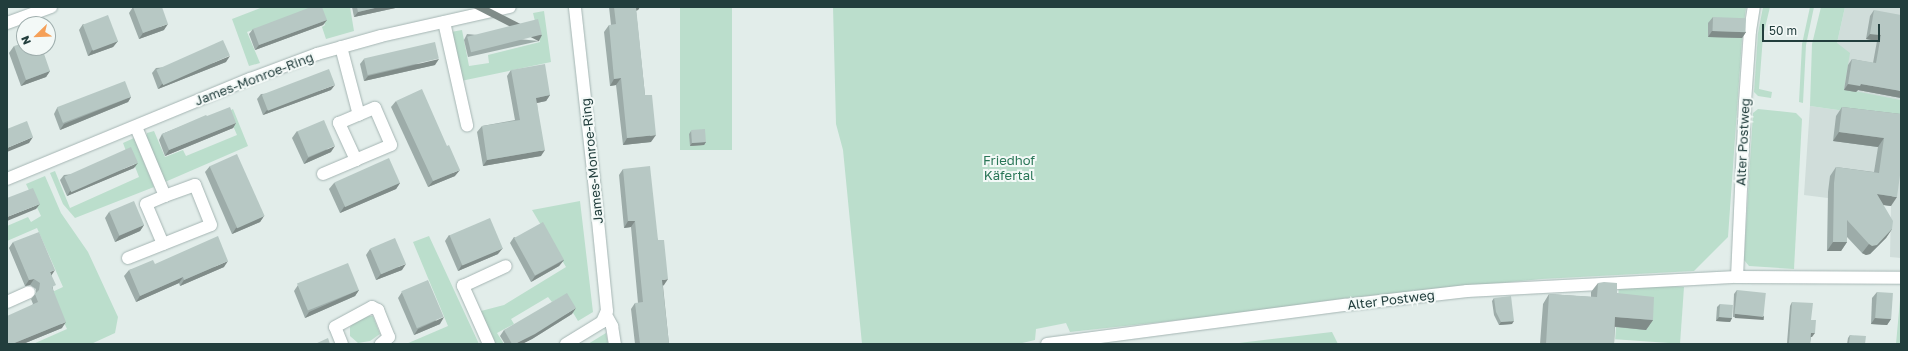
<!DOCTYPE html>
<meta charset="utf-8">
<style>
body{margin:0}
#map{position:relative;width:1908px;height:351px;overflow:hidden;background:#e2edea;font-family:"Golos Text",sans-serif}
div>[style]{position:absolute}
.built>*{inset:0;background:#d0ddda}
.green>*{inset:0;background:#bbdecc;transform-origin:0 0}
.roads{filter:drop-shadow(0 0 1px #a5b5b3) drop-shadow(0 0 1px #a5b5b3)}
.minor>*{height:12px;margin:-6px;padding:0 6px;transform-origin:6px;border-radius:6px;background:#fff}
.wall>*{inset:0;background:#9daca9}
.shaded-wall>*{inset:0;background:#808c89;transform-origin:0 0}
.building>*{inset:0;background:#b7c8c4;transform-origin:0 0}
span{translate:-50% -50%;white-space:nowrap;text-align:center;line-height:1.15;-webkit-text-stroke:4px #f3f9f7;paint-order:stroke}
.street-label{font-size:13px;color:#223e3d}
.park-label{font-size:13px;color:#2b7758}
.frame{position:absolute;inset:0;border:8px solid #223e3d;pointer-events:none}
.north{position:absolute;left:16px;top:16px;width:40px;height:40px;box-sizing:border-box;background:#f3f9f7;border:1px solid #9faead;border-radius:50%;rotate:247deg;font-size:11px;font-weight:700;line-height:16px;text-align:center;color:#223e3d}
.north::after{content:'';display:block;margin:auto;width:14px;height:18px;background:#f5a058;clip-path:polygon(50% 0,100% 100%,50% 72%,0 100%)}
.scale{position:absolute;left:1762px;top:24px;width:118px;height:18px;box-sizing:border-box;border:2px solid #223e3d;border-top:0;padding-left:5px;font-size:12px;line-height:14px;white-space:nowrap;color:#223e3d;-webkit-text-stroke:3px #f3f9f7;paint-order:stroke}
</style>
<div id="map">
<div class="built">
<div style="clip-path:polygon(1845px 7px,1901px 7px,1901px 100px,1844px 90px,1837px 43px)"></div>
<div style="clip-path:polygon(1810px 106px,1901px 119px,1901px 258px,1890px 257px,1891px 206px,1804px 195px)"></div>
</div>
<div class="green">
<div style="clip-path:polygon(263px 7px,316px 7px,247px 32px,260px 63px,249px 66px,232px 19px)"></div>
<div style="clip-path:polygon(318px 7px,350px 7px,354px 31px,326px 39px,322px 27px,325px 25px)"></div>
<div style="left:680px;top:7px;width:52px;height:143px"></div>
<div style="clip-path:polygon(833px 7px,1746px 7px,1742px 39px,1728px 237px,1694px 271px,1542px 279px,1347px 298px,1235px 314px,1070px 332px,1066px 323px,1036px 329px,1035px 340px,1018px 344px,862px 344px,843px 150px,836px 124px)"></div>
<div style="clip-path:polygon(1763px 7px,1770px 7px,1763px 36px,1759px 89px,1772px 92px,1771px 98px,1758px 96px,1754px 92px,1758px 33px)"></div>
<div style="clip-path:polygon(1810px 7px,1814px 7px,1806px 45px,1803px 103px,1799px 102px,1802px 44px)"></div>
<div style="clip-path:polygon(1821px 7px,1845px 7px,1837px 43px,1850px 53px,1844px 89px,1901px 100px,1901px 119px,1810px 106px,1812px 44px)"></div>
<div style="clip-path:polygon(544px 11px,551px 62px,461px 81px,451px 32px,462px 30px,469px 66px,489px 63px,488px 55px,540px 42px,533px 13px)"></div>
<div style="clip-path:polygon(233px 109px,248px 146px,165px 182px,146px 138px,147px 133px,154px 131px,165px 157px,183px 150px,186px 156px,237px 135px,227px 112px)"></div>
<div style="clip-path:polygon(1758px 109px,1796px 113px,1802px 119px,1794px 269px,1749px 266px,1744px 260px,1753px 113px)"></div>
<div style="clip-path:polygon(134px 138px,154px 187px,75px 218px,63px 204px,50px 173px,55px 171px,70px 208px,139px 177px,129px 151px,126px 151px,123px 143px)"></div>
<div style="clip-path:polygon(45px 176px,61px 213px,88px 252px,118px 317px,115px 333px,91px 344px,33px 344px,67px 329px,50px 293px,63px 287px,37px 228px,7px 241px,7px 226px,28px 217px,31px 222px,41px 216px,26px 184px)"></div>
<div style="clip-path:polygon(580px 201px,593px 312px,578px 321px,563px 296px,552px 302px,548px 297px,511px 319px,514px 324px,497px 333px,504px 344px,495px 344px,481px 311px,504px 305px,566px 267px,532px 210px)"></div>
<div style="clip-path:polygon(429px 236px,479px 344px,406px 344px,448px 326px,413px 242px)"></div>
<div style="left:1684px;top:287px;width:57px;height:65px;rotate:94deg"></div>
<div style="clip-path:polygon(1901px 289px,1901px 344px,1896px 344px)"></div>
<div style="clip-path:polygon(369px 316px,373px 316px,380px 334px,370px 341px,358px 343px,350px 336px,350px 327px,355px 321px)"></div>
<div style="clip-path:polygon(1332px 332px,1338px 344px,1239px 343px)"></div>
<div style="clip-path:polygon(606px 333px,608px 344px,588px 344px)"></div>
</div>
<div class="roads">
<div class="minor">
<div style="left:444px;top:22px;width:106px;rotate:77.4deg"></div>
<div style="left:7px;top:23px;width:47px;rotate:-20deg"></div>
<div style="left:341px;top:47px;width:70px;rotate:75.2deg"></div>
<div style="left:375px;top:108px;width:40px;rotate:66.6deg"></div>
<div style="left:391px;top:145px;width:38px;rotate:157deg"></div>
<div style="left:356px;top:160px;width:41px;rotate:-114.7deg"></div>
<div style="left:339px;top:123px;width:39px;rotate:-23deg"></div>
<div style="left:323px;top:174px;width:36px;rotate:-23deg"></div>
<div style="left:7px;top:179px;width:263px;rotate:-22.4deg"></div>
<div style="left:250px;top:79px;width:72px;rotate:-20.5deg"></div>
<div style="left:317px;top:54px;width:66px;rotate:-15.7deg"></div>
<div style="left:381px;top:36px;width:132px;rotate:-12.7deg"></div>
<div style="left:163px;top:244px;width:43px;rotate:-113deg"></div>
<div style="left:146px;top:204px;width:21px;rotate:-23deg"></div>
<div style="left:128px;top:258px;width:89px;rotate:-21.7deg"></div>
<div style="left:211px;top:225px;width:43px;rotate:-111.8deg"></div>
<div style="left:195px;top:185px;width:32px;rotate:160deg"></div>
<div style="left:165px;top:196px;width:75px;rotate:-112.8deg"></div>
<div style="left:1737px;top:277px;width:175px;rotate:-87.4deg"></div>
<div style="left:1745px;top:102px;width:71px;rotate:-86deg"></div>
<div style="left:1750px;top:31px;width:24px;rotate:-81deg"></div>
<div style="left:7px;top:302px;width:24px;rotate:-24deg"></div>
<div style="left:606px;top:315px;width:13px;rotate:61deg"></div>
<div style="left:612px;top:326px;width:18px;rotate:81deg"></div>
<div style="left:342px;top:344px;width:18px;rotate:-112deg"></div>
<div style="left:335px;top:327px;width:42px;rotate:-28.4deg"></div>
<div style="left:372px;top:307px;width:7px;rotate:27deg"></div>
<div style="left:378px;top:310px;width:29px;rotate:68deg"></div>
<div style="left:389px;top:337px;width:11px;rotate:139deg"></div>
<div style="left:489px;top:344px;width:64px;rotate:-114.1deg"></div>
<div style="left:463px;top:286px;width:47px;rotate:-24.9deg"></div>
<div style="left:566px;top:344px;width:42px;rotate:-31.4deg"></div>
<div style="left:602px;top:322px;width:12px;rotate:-66deg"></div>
<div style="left:607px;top:311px;width:132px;rotate:-95.7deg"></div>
<div style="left:594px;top:180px;width:174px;rotate:-96.3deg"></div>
<div style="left:1047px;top:344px;width:301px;rotate:-7.5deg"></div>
<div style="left:1345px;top:305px;width:123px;rotate:-6.5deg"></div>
<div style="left:1467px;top:291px;width:270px;rotate:-3deg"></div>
<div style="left:1737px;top:277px;width:164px;rotate:0.3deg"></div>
</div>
</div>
<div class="wall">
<div style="clip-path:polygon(133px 7px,164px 30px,139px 39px,129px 13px)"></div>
<div style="clip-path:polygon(352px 7px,400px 7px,354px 17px)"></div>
<div style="clip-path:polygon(609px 7px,640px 7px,638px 10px,636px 11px,645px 95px,651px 142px,623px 145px,616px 85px,610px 86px,604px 32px,609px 25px,611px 25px)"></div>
<div style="clip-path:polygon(1874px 10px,1901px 98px,1858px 90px,1856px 92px,1844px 90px,1848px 65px,1852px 59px,1873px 63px,1877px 41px,1866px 39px,1870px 16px)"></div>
<div style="clip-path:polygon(1713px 17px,1746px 32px,1742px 38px,1708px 37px,1708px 23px)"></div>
<div style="clip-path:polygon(327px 20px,323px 25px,255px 50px,249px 34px,253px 29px)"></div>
<div style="clip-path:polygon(83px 24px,118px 41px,113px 47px,88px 56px,79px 30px)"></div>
<div style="clip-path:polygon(467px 34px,539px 41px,468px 57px,464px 40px)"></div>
<div style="clip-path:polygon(14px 46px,50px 71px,46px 77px,21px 86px,9px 53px)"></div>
<div style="clip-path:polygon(364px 59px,435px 65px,364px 81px,360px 64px)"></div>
<div style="clip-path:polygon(226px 62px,158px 89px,152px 73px,156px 68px)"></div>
<div style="clip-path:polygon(511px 70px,550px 95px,546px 101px,537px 103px,541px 156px,483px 166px,477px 132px,482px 126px,515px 120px,507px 76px)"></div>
<div style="clip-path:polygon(331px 90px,263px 115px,257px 99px,261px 94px)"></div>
<div style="clip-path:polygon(131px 97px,128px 102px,60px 130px,54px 114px,57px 108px)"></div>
<div style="clip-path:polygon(396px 101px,455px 176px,428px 187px,391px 107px)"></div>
<div style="clip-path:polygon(1842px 107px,1901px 114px,1891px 206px,1883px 205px,1892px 229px,1886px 238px,1870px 254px,1866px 255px,1862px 253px,1847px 237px,1847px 242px,1841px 251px,1827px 251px,1828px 192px,1830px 176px,1836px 167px,1874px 172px,1878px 147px,1833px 141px,1836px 116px)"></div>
<div style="clip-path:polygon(207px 116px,236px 123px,233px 128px,165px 156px,159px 140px,162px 134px)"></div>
<div style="clip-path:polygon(297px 131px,331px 152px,304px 164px,292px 138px)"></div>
<div style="clip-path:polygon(691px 131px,706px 142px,704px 145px,690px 146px,689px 134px)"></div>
<div style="clip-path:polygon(210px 166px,264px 216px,260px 222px,232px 234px,205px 172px)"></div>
<div style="clip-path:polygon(134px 168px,67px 196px,60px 180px,64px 175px)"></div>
<div style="clip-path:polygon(623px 169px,658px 240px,664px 285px,663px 286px,669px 344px,635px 344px,631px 309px,635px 303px,638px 303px,631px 227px,624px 228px,619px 175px)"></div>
<div style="clip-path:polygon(334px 183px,400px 183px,396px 189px,340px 213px,329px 189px)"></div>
<div style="clip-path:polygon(109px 212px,144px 225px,140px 231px,115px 242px,105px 218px)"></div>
<div style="clip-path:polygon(449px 235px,498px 254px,458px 271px,445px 241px)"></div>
<div style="clip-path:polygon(514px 237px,564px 260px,559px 266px,531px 282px,510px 243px)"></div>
<div style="clip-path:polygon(13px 242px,51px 275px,53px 289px,62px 328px,23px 344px,7px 344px,33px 304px,31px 299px,36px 293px,36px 289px,30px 285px,25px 286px,9px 248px)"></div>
<div style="clip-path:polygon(370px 249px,402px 270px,376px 280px,366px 255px)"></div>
<div style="clip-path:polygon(155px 264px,224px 267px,180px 286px,179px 283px,136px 302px,124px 276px,129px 270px)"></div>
<div style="clip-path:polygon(1598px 283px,1617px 293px,1653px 320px,1646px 330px,1615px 327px,1614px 344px,1540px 344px,1543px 304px,1549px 294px,1591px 297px,1591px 292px)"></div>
<div style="clip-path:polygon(298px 285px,359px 290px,355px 296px,305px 318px,294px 291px)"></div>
<div style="clip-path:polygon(1737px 290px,1762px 319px,1733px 317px,1734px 294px)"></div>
<div style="clip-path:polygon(402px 292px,440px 324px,414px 335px,398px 298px)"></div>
<div style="clip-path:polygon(1877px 292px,1891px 319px,1887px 325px,1871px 324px,1872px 298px)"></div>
<div style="clip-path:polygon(1494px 298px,1512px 324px,1499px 325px,1494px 315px,1492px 301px)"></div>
<div style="clip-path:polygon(1792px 302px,1811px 320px,1812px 337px,1811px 337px,1810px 344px,1785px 344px,1785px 343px,1787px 343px,1790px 306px)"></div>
<div style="clip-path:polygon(1720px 304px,1732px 318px,1730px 322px,1716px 321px,1717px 307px)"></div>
<div style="clip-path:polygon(572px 314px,532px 339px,522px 344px,505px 344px,500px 336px,504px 330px)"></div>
<div style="clip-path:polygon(1850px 335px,1865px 344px,1847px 344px,1848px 338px)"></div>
</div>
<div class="shaded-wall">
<div style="clip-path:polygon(379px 7px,400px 7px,354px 17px,358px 12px)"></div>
<div style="clip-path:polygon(634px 7px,640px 7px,638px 10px,631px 11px)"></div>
<div style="clip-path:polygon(327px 20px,323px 25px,255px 50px,259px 45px)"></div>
<div style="clip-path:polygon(168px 24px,164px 30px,139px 39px,143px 33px)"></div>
<div style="clip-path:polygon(1712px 31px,1746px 32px,1742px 38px,1708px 37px)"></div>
<div style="clip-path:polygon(1870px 34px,1881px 35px,1877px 41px,1866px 39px)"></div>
<div style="left:542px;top:35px;width:7px;height:73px;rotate:117deg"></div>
<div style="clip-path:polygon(118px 41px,113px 47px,88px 56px,92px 50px)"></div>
<div style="clip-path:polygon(230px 56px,226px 62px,158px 89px,162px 84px)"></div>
<div style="clip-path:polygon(439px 59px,435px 65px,364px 81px,368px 76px)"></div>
<div style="clip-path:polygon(50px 71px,46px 77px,21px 86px,26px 80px)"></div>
<div style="clip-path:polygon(621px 78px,616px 85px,610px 86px,614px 79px)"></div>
<div style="clip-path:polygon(1848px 84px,1861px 84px,1901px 91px,1901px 98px,1858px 90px,1856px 92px,1844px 90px)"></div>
<div style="clip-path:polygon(335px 85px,331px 90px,263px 115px,267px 110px)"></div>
<div style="clip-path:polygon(550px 95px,546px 101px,532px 104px,536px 98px)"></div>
<div style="clip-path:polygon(131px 97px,128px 102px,60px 130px,64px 124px)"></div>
<div style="clip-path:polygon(236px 123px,233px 128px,165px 156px,169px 150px)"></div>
<div style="clip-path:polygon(1839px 132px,1884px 138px,1878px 147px,1833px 141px)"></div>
<div style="clip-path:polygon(656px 135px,651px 142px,623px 145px,627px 138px)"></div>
<div style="clip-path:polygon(33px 137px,29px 143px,7px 152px,7px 148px)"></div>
<div style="clip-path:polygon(706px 142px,704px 145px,690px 146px,692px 143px)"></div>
<div style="clip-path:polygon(335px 146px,331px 152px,304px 164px,308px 158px)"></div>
<div style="clip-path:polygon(545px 150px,541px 156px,483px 166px,487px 160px)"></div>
<div style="clip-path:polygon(138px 163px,134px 168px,67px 196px,70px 191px)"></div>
<div style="clip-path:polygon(460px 170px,455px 176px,428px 187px,433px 181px)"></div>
<div style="clip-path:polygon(400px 183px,396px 189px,340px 213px,344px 207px)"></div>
<div style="clip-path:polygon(1877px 194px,1897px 197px,1891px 206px,1870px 203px)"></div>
<div style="clip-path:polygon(40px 204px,36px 209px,7px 221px,7px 217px)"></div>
<div style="clip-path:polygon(264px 216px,260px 222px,232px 234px,236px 228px)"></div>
<div style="clip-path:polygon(628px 221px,635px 221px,631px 227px,624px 228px)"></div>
<div style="clip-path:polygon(144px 225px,140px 231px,115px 242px,119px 236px)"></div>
<div style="clip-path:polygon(1892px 229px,1886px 238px,1870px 254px,1866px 255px,1862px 253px,1869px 244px)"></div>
<div style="clip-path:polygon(1833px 242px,1847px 242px,1841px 251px,1827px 251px)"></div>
<div style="clip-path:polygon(503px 248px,498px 254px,458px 271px,462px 265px)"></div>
<div style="clip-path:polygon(564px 260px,559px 266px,531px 282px,535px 276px)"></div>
<div style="clip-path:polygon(228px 261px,224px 267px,180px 286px,184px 280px)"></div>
<div style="clip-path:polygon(406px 264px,402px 270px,376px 280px,381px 274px)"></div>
<div style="clip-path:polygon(55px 270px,51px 276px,50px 272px)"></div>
<div style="clip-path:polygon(183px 277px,179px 283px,136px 302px,140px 296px)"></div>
<div style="clip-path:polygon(34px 279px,30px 285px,25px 286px,29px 280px)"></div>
<div style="clip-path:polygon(668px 279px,664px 285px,658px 286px,662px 280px)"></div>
<div style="clip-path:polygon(359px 290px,355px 296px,305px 318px,309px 312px)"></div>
<div style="clip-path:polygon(576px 308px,572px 314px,532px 339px,522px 344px,515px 344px)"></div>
<div style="left:1735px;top:314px;width:29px;height:4px;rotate:4deg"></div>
<div style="clip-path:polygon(444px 317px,440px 324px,414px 335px,418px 329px)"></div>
<div style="clip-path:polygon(1615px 317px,1653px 320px,1646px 330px,1609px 326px)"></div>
<div style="clip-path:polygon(1719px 317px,1732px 318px,1730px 322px,1716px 321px)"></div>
<div style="clip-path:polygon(1875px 318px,1891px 319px,1887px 325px,1871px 324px)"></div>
<div style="clip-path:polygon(1514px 321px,1512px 324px,1499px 325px,1501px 322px)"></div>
<div style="clip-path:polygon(66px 322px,62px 328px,23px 344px,12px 344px)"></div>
<div style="clip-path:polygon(1811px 333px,1815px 333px,1812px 337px,1808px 337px)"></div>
</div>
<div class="building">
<div style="clip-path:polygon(133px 7px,162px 7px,168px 24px,143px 33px)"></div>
<div style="clip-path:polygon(311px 7px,322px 7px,327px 20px,259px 45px,253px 29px)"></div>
<div style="clip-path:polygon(357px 7px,379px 7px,358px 12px)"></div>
<div style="clip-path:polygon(614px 7px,636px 7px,645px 95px,652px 95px,656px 135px,627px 138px,621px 78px,614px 79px,609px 25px,616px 24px)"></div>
<div style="clip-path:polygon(1874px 10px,1901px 15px,1901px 91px,1861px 84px,1860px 86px,1848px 84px,1852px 59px,1876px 63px,1881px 35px,1870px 34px)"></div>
<div style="left:108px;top:15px;width:28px;height:27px;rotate:69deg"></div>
<div style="left:1713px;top:17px;width:33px;height:14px;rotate:2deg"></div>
<div style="left:538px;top:19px;width:16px;height:73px;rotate:76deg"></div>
<div style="left:223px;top:40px;width:17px;height:73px;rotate:66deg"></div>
<div style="left:435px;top:42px;width:17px;height:73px;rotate:77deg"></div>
<div style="clip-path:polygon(24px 43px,24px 48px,42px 48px,50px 71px,26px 80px,14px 46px)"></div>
<div style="clip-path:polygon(545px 64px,550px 95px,536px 98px,545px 150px,487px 160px,482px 126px,520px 120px,511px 70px)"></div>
<div style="left:329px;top:69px;width:17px;height:72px;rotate:69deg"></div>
<div style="left:125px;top:81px;width:17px;height:73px;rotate:69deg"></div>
<div style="clip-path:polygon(422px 89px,447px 146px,449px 145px,460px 170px,433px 181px,396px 101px)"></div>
<div style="clip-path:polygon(230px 107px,236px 123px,169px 150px,162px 134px,206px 115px,207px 116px)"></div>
<div style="clip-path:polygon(1842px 107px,1901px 114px,1901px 168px,1897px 197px,1877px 194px,1893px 221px,1892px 229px,1877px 245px,1872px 246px,1869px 244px,1847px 220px,1847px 242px,1833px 242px,1834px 183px,1836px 167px,1879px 173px,1884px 138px,1839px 132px)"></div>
<div style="left:324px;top:120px;width:28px;height:29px;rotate:67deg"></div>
<div style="clip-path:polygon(27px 121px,33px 137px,7px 148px,7px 129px)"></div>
<div style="left:705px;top:129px;width:13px;height:14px;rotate:86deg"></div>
<div style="left:131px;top:147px;width:17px;height:73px;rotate:66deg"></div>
<div style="left:237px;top:154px;width:68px;height:30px;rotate:66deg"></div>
<div style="left:389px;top:158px;width:27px;height:60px;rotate:66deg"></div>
<div style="clip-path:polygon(650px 166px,658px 240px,664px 240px,668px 279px,662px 280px,669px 344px,640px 344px,635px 303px,643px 302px,635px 221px,628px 221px,623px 169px)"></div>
<div style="clip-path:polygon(33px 188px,40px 204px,7px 217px,7px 198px)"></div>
<div style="left:134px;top:201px;width:26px;height:27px;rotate:67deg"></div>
<div style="left:490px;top:218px;width:33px;height:44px;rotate:67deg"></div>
<div style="left:543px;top:222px;width:43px;height:33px;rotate:61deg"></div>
<div style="clip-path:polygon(39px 232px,55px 270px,50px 272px,56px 285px,52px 287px,66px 322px,12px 344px,7px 344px,7px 316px,38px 302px,35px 294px,39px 290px,40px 283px,34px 279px,29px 280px,13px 242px)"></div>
<div style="clip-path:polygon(218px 236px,228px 261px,184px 280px,183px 277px,140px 296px,129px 270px,153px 260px,155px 264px)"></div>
<div style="left:395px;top:238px;width:28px;height:27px;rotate:67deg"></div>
<div style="left:348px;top:263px;width:29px;height:55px;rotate:68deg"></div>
<div style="left:428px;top:280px;width:40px;height:29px;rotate:67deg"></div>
<div style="clip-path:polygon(1604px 282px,1617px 283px,1617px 293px,1654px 297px,1653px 320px,1615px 317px,1614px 344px,1546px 344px,1549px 294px,1597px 297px,1598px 283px)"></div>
<div style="left:1737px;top:290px;width:29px;height:24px;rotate:6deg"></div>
<div style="left:1877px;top:292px;width:16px;height:26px;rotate:4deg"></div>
<div style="clip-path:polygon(567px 293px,576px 308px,535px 334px,515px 344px,512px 344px,504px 330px)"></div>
<div style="clip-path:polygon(1511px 296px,1514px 321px,1501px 322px,1496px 312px,1494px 298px)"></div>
<div style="clip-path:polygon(1792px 302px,1813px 303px,1811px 320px,1816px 320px,1815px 333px,1811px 333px,1810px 344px,1785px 344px,1785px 343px,1789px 343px)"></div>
<div style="left:1720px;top:304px;width:13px;height:13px;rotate:4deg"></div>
<div style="clip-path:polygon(1850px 335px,1866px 336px,1865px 344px,1849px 344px)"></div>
<div style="clip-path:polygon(328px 338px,330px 344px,315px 344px)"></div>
</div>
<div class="street-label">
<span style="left:254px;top:79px;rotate:-21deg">James-Monroe-Ring</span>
<span style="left:1743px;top:142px;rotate:-87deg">Alter Postweg</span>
<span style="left:592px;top:161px;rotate:-96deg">James-Monroe-Ring</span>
<span style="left:1391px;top:300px;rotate:-7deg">Alter Postweg</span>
</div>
<div class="park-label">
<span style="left:1009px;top:168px">Friedhof<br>Käfertal</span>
</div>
<div class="frame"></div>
<div class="north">N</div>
<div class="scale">50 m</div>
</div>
